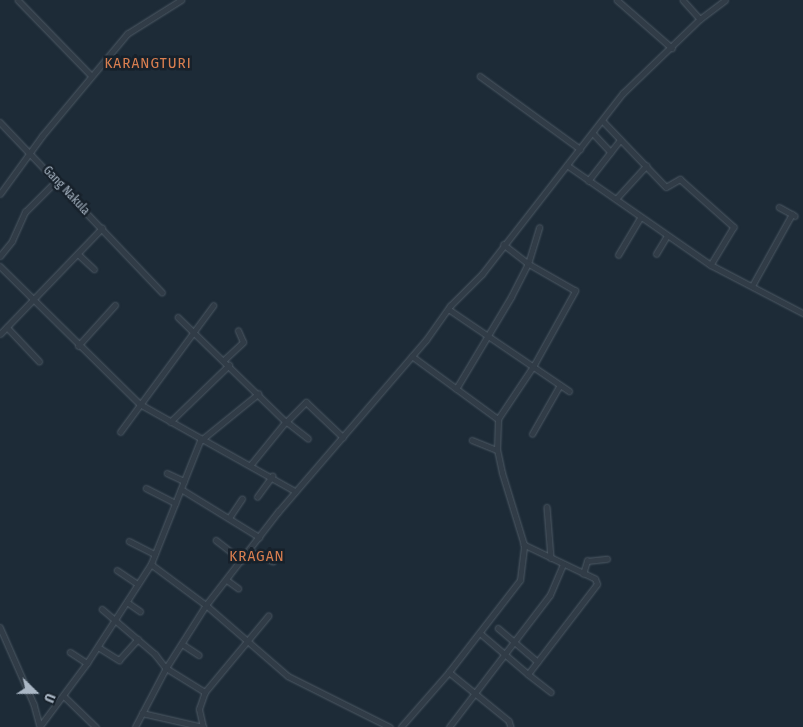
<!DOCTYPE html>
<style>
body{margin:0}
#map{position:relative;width:803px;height:727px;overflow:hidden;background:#1d2b37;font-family:"Fira Sans Condensed",sans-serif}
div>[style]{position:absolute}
.roads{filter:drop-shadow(0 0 1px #4e5a65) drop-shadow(0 0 1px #4e5a65)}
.minor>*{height:4.5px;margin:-2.25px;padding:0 2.25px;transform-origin:2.25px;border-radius:2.25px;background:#313c47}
span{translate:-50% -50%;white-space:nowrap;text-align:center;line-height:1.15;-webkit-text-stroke:5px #17212b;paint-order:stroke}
.street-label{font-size:12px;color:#aab7c5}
.quarter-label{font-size:15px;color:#da7f50;letter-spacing:1px}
.north{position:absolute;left:10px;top:667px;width:50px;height:50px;-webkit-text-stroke:4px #17212b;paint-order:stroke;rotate:112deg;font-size:14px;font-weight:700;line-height:20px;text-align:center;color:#aab7c5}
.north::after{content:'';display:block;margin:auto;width:18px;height:22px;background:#aab7c5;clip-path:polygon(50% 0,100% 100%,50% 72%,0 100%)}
</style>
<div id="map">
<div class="roads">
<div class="minor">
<div style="left:18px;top:0;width:105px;rotate:45.8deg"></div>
<div style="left:617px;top:0;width:73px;rotate:41.1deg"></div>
<div style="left:683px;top:0;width:25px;rotate:48deg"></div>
<div style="left:480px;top:76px;width:124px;rotate:36.1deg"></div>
<div style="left:603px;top:121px;width:91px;rotate:46.3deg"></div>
<div style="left:666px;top:187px;width:16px;rotate:-30deg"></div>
<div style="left:680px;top:179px;width:72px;rotate:41.6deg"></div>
<div style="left:734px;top:227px;width:44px;rotate:121.2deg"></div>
<div style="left:0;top:122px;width:235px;rotate:46.4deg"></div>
<div style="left:593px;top:133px;width:26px;rotate:47deg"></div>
<div style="left:567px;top:165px;width:175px;rotate:34.8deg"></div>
<div style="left:711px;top:265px;width:104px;rotate:27.6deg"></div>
<div style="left:588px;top:181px;width:52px;rotate:-52deg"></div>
<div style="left:0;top:194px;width:72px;rotate:-54.1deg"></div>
<div style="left:42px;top:136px;width:133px;rotate:-50.2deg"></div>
<div style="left:127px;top:34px;width:64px;rotate:-32.2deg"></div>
<div style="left:616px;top:199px;width:45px;rotate:-47.7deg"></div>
<div style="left:779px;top:207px;width:18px;rotate:29deg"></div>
<div style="left:78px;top:254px;width:22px;rotate:43deg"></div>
<div style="left:656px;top:254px;width:21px;rotate:-59deg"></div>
<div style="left:618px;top:255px;width:43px;rotate:-59.3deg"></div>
<div style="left:0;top:256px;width:19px;rotate:-51deg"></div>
<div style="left:12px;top:241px;width:32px;rotate:-66deg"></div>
<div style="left:25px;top:212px;width:44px;rotate:-45deg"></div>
<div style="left:0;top:266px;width:197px;rotate:44.6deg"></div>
<div style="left:140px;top:404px;width:178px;rotate:29.3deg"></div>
<div style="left:752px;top:286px;width:82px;rotate:-60.9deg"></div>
<div style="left:450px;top:310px;width:144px;rotate:34.2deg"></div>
<div style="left:178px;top:317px;width:151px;rotate:44.2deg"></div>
<div style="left:286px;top:422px;width:54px;rotate:129deg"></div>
<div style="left:7px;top:327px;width:47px;rotate:46.7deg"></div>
<div style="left:0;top:334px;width:147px;rotate:-46.1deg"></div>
<div style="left:78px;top:346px;width:55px;rotate:-47.9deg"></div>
<div style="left:412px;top:356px;width:107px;rotate:36.2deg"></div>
<div style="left:224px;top:360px;width:26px;rotate:-43deg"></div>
<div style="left:243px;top:342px;width:12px;rotate:-114deg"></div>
<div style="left:456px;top:389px;width:107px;rotate:-59.1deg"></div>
<div style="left:511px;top:297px;width:37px;rotate:-63deg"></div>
<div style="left:528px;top:264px;width:38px;rotate:-73deg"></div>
<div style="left:170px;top:422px;width:82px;rotate:-44deg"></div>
<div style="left:120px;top:432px;width:157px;rotate:-53.6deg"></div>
<div style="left:532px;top:434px;width:56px;rotate:-60.3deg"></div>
<div style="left:308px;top:439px;width:28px;rotate:-142deg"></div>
<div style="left:286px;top:422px;width:28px;rotate:-45deg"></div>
<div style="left:306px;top:402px;width:51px;rotate:43.4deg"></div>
<div style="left:472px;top:440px;width:27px;rotate:22deg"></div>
<div style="left:167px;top:473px;width:19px;rotate:25deg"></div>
<div style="left:146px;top:488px;width:33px;rotate:27deg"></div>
<div style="left:181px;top:489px;width:92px;rotate:31.6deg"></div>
<div style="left:257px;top:497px;width:26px;rotate:-54deg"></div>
<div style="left:547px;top:507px;width:51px;rotate:85.5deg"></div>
<div style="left:229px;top:518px;width:23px;rotate:-56deg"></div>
<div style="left:216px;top:540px;width:33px;rotate:38deg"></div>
<div style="left:129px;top:541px;width:29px;rotate:27deg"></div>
<div style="left:249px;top:551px;width:26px;rotate:23deg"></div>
<div style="left:151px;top:564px;width:69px;rotate:36.7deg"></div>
<div style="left:206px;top:605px;width:108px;rotate:40.9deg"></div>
<div style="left:288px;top:676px;width:114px;rotate:26.6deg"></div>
<div style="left:117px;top:570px;width:25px;rotate:34deg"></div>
<div style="left:583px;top:574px;width:14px;rotate:-73deg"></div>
<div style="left:587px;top:561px;width:20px;rotate:-6deg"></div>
<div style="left:227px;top:580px;width:14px;rotate:36deg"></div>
<div style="left:127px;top:602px;width:16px;rotate:35deg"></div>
<div style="left:102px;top:609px;width:70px;rotate:40.3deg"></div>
<div style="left:155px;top:654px;width:18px;rotate:52deg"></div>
<div style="left:166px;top:668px;width:46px;rotate:31.6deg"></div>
<div style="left:0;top:627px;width:84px;rotate:66.2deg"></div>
<div style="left:34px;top:704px;width:23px;rotate:75deg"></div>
<div style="left:498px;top:628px;width:52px;rotate:40.4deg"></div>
<div style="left:480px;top:633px;width:63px;rotate:40.5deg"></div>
<div style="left:528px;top:674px;width:113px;rotate:-52.5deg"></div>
<div style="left:597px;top:584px;width:5px;rotate:-112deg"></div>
<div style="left:595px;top:579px;width:79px;rotate:-154.4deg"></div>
<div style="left:524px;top:545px;width:75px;rotate:-107deg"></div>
<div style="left:502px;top:473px;width:24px;rotate:-102deg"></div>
<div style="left:497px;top:450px;width:31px;rotate:-88deg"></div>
<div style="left:498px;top:419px;width:65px;rotate:-56.3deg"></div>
<div style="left:534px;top:365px;width:85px;rotate:-61deg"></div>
<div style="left:575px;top:291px;width:54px;rotate:-150.1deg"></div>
<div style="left:528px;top:264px;width:31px;rotate:-142deg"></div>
<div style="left:182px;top:644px;width:20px;rotate:33deg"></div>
<div style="left:98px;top:647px;width:25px;rotate:32deg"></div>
<div style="left:119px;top:660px;width:28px;rotate:-48deg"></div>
<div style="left:70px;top:652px;width:20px;rotate:33deg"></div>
<div style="left:449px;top:672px;width:77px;rotate:39.2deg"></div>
<div style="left:509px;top:721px;width:6px;rotate:72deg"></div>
<div style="left:528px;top:674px;width:29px;rotate:38deg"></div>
<div style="left:64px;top:696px;width:45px;rotate:44.1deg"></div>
<div style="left:142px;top:713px;width:63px;rotate:12.9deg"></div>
<div style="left:40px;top:726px;width:79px;rotate:-53.3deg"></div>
<div style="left:87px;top:663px;width:118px;rotate:-57.1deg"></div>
<div style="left:151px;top:564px;width:132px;rotate:-68.3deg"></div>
<div style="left:200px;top:441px;width:75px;rotate:-39deg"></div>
<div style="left:135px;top:727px;width:67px;rotate:-62.3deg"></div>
<div style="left:166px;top:668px;width:75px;rotate:-57.6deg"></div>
<div style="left:206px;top:605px;width:118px;rotate:-52.3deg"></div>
<div style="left:278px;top:512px;width:227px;rotate:-49.3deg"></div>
<div style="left:426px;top:340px;width:42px;rotate:-54.8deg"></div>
<div style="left:450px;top:306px;width:45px;rotate:-45deg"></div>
<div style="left:482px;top:274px;width:229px;rotate:-52.1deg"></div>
<div style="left:623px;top:93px;width:107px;rotate:-43.9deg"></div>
<div style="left:700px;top:19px;width:31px;rotate:-37deg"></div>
<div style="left:203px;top:727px;width:18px;rotate:-103deg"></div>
<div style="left:199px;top:709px;width:18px;rotate:-71deg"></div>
<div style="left:205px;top:692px;width:99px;rotate:-50.3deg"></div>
<div style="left:401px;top:727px;width:73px;rotate:-48.9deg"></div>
<div style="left:449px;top:672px;width:116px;rotate:-52.3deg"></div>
<div style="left:520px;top:580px;width:35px;rotate:-83deg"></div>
<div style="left:449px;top:727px;width:166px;rotate:-52.6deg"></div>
<div style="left:550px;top:595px;width:33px;rotate:-67deg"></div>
</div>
</div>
<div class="street-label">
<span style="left:66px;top:191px;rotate:47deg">Gang Nakula</span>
</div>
<div class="quarter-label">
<span style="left:148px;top:64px">KARANGTURI</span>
<span style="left:257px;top:557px">KRAGAN</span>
</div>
<div class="north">U</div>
</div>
